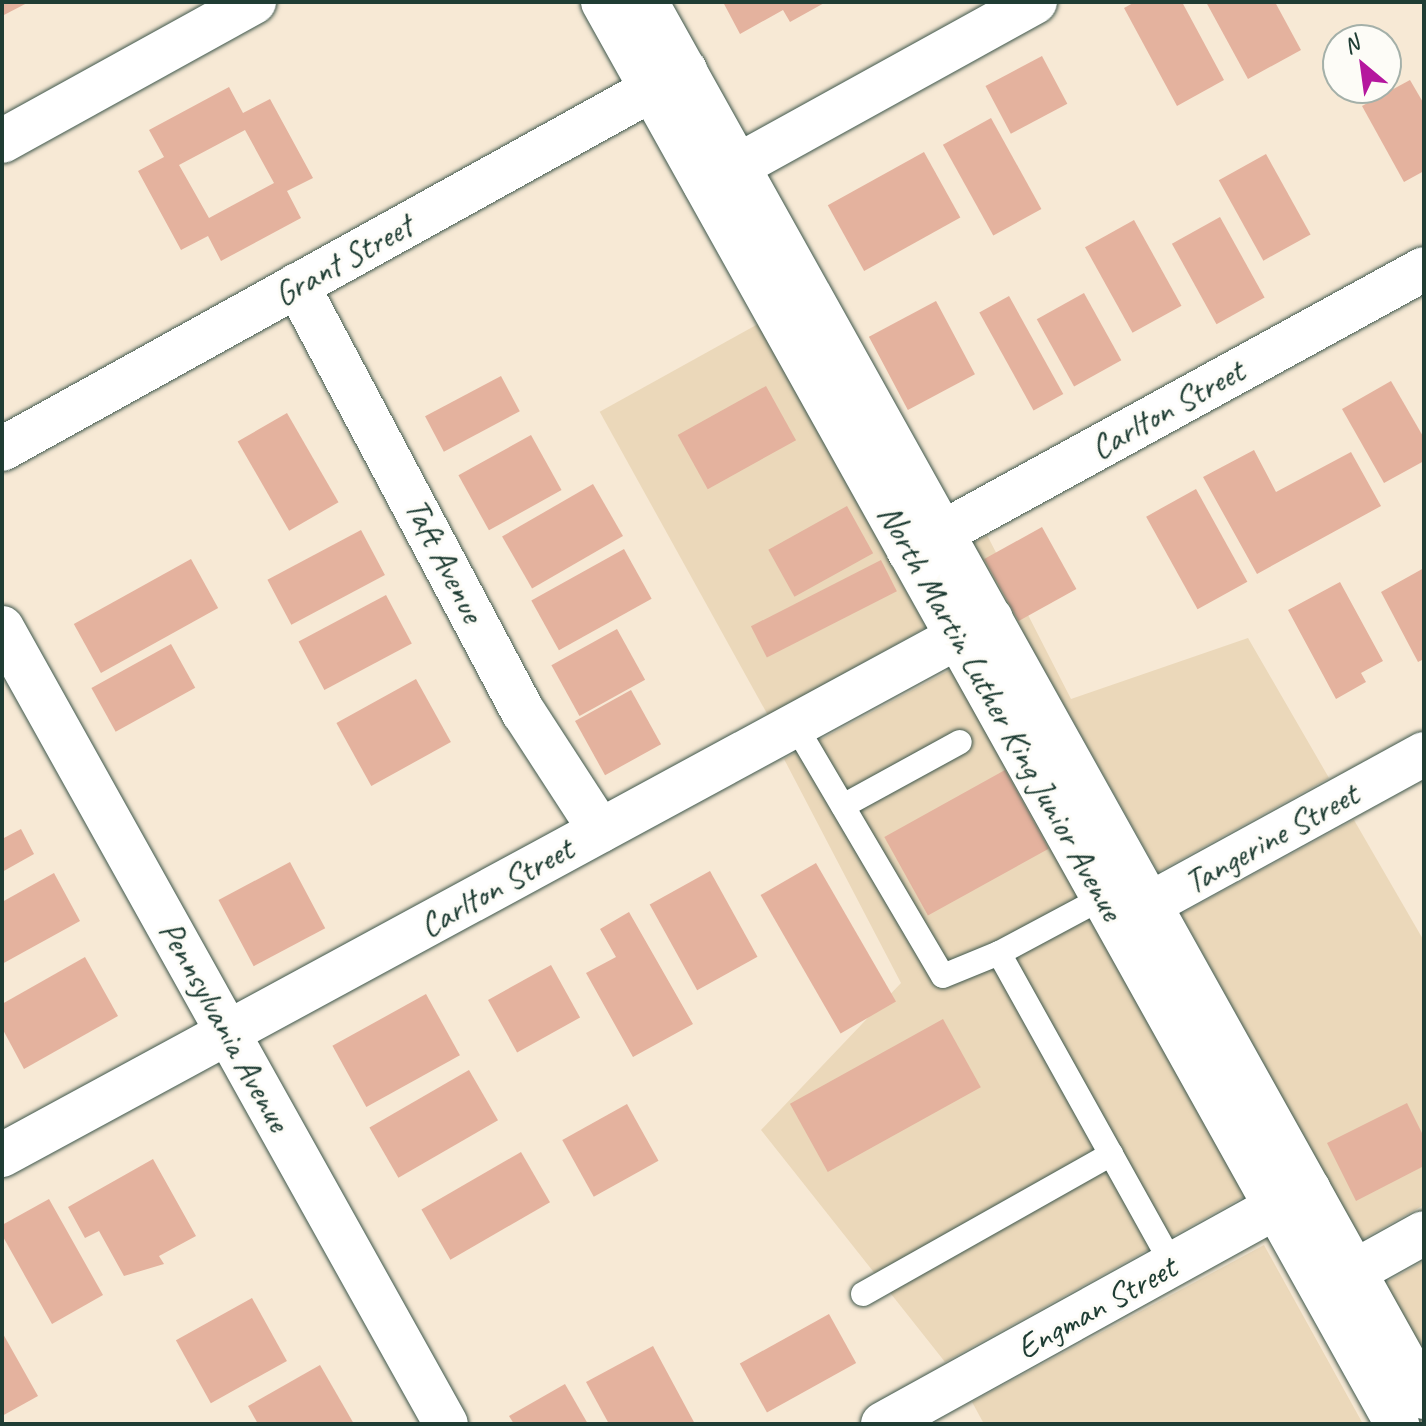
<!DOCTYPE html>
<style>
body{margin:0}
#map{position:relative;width:1426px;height:1426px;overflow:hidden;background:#f7e9d5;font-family:Caveat,sans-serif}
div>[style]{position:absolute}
.built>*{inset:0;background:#ebd8ba;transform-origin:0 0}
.building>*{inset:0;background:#e4b29e;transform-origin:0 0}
.roads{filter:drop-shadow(0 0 2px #3f574c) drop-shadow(0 0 2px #3f574c)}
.lane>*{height:24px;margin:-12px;padding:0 12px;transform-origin:12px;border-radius:12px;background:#fff}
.street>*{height:44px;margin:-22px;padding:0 22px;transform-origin:22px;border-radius:22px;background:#fff}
.secondary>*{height:44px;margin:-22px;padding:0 22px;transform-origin:22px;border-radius:22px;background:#fff}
span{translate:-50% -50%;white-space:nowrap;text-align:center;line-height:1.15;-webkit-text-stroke:6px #fdfcf7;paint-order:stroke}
.street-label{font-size:34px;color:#1f3d34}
.frame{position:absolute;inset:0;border:4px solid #1f3d34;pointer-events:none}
.north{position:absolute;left:1322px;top:24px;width:80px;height:80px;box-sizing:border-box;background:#fdfcf7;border:2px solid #a4b0a9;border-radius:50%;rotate:331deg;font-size:22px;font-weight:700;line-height:32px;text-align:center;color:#1f3d34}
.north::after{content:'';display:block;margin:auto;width:28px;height:36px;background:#b5179e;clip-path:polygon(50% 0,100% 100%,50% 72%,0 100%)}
</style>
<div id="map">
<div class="built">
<div style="left:758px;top:324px;width:347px;height:181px;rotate:61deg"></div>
<div style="clip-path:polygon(987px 535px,1071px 699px,1248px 638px,1329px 778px,1158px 872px,973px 543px)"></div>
<div style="clip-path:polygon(952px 669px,1245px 1196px,945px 1362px,761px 1130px,901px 983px,784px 759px)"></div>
<div style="clip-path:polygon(1354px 820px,1424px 941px,1424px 1205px,1361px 1240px,1181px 914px)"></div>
<div style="clip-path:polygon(1264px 1245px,1363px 1424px,984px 1424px,972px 1402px)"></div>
<div style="clip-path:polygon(1424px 1261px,1424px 1353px,1385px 1283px)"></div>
</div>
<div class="building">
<div style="clip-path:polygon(2px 2px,29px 2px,2px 16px)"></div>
<div style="clip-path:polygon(723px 2px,826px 2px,790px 22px,783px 10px,740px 34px)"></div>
<div style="clip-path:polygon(1135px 2px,1182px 2px,1224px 80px,1177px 106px,1124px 8px)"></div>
<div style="clip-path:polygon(1206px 2px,1275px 2px,1301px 50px,1248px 79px)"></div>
<div style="left:1042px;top:56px;width:54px;height:64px;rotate:62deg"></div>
<div style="clip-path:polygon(1410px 80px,1424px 104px,1424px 171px,1404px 182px,1362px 106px)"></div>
<div style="clip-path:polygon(evenodd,229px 87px,243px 113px,270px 99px,313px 178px,287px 191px,301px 218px,221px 261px,208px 236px,181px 250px,138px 171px,164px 157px,149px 130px,229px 87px,245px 130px,274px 183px,209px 218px,179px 165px,245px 130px)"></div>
<div style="left:991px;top:118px;width:104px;height:55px;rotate:61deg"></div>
<div style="left:924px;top:152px;width:75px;height:110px;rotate:61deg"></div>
<div style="left:1266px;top:154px;width:92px;height:54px;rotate:61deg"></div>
<div style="left:1220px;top:217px;width:92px;height:55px;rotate:61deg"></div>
<div style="left:1134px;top:220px;width:98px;height:56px;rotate:61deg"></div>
<div style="left:1084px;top:293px;width:77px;height:54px;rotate:61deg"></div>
<div style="left:1009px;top:296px;width:112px;height:34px;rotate:61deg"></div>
<div style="left:936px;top:301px;width:83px;height:76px;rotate:62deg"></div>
<div style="left:501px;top:376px;width:40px;height:86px;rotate:62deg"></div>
<div style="clip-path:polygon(1391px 381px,1424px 438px,1424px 461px,1384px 483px,1342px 409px)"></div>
<div style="left:766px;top:386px;width:62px;height:101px;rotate:61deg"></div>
<div style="left:287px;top:413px;width:103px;height:57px;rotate:60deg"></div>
<div style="left:531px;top:435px;width:63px;height:83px;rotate:61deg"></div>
<div style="clip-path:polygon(1254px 450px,1276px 492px,1351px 452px,1381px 506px,1257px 574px,1203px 477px)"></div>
<div style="left:593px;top:484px;width:60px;height:105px;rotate:60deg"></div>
<div style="left:1196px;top:489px;width:106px;height:57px;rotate:61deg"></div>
<div style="left:847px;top:506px;width:54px;height:90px;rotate:61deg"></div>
<div style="left:1042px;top:527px;width:71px;height:66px;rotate:61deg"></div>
<div style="left:361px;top:530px;width:51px;height:106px;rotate:62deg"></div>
<div style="left:624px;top:549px;width:57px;height:106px;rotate:61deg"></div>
<div style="left:191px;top:559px;width:56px;height:134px;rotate:61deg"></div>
<div style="left:881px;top:560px;width:35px;height:146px;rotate:63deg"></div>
<div style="clip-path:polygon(1424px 568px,1424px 659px,1418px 662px,1381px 592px)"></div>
<div style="clip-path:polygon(1340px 582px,1383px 661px,1361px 673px,1366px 682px,1336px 699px,1288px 610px)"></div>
<div style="left:386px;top:595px;width:55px;height:99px;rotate:62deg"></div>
<div style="left:617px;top:629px;width:58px;height:75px;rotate:61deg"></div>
<div style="left:171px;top:644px;width:50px;height:91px;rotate:61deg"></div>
<div style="left:416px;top:679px;width:72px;height:91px;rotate:61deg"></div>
<div style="left:631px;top:690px;width:62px;height:64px;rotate:61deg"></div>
<div style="left:1005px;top:770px;width:90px;height:138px;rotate:61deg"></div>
<div style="clip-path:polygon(21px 829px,34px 854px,2px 872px,2px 839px)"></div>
<div style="left:290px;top:862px;width:75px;height:81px;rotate:62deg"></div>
<div style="left:816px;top:863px;width:160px;height:64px;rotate:60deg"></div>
<div style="left:710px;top:871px;width:98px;height:69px;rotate:61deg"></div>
<div style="clip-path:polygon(54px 873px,80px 921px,2px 964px,2px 902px)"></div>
<div style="clip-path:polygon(629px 912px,693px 1024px,633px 1057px,586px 973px,616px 957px,600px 929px)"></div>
<div style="clip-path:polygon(85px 957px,118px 1016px,24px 1069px,2px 1028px,2px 1004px)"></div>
<div style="left:551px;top:965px;width:60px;height:72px;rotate:61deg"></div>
<div style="left:426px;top:994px;width:70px;height:107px;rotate:61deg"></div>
<div style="left:943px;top:1019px;width:78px;height:175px;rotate:61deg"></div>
<div style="left:469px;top:1070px;width:58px;height:115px;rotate:60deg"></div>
<div style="clip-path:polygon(1407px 1103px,1424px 1137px,1424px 1166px,1356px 1201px,1327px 1143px)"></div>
<div style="left:627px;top:1104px;width:65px;height:74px;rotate:61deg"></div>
<div style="left:521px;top:1152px;width:58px;height:115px;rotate:60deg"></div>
<div style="clip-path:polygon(153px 1159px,196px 1236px,159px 1256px,164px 1264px,124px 1276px,99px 1231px,85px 1238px,68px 1207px)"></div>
<div style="clip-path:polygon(49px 1199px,103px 1295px,52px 1324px,2px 1235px,2px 1225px)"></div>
<div style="left:252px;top:1298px;width:72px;height:87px;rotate:61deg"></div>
<div style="left:829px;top:1314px;width:56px;height:102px;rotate:61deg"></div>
<div style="clip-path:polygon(2px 1332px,38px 1396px,2px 1416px)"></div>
<div style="clip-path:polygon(653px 1346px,695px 1424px,609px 1424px,586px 1382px)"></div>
<div style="clip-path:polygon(320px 1365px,354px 1424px,258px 1424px,248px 1406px)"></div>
<div style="clip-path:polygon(565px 1384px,588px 1424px,514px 1424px,509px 1416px)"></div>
</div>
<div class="roads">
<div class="lane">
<div style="left:795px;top:725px;width:291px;rotate:59.5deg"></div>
<div style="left:943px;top:976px;width:61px;rotate:-22.3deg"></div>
<div style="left:843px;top:806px;width:133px;rotate:-28.7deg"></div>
<div style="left:1104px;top:897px;width:119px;rotate:151.9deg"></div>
<div style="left:999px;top:953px;width:356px;rotate:60.9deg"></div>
<div style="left:863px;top:1294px;width:285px;rotate:-29.4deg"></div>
</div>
<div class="street">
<div style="left:2px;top:141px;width:288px;rotate:-28.9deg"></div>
<div style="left:705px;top:184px;width:377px;rotate:-28.9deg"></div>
<div style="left:297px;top:285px;width:484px;rotate:62.1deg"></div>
<div style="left:524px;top:713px;width:140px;rotate:57deg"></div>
<div style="left:2px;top:449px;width:781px;rotate:-28.96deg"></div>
<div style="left:909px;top:551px;width:587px;rotate:-28.7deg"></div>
<div style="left:2px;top:628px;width:911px;rotate:60.85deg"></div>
<div style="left:1119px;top:921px;width:348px;rotate:-28.7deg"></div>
<div style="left:2px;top:1155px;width:1125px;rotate:-28.46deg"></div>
<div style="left:1323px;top:1289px;width:115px;rotate:-29deg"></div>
<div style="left:883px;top:1424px;width:486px;rotate:-28.9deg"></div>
</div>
<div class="secondary">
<div style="left:603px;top:2px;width:1629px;rotate:60.82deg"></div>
<div style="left:646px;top:2px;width:1597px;rotate:60.85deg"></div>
</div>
</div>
<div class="street-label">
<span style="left:343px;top:260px;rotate:-29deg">Grant Street</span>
<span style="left:1167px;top:409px;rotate:-29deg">Carlton Street</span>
<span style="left:445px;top:560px;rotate:63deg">Taft Avenue</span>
<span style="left:1001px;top:712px;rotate:61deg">North Martin Luther King Junior Avenue</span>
<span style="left:1271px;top:838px;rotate:-29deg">Tangerine Street</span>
<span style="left:496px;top:887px;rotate:-29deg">Carlton Street</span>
<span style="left:225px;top:1026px;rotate:61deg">Pennsylvania Avenue</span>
<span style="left:1096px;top:1307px;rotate:-29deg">Engman Street</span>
</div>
<div class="frame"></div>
<div class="north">N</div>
</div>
